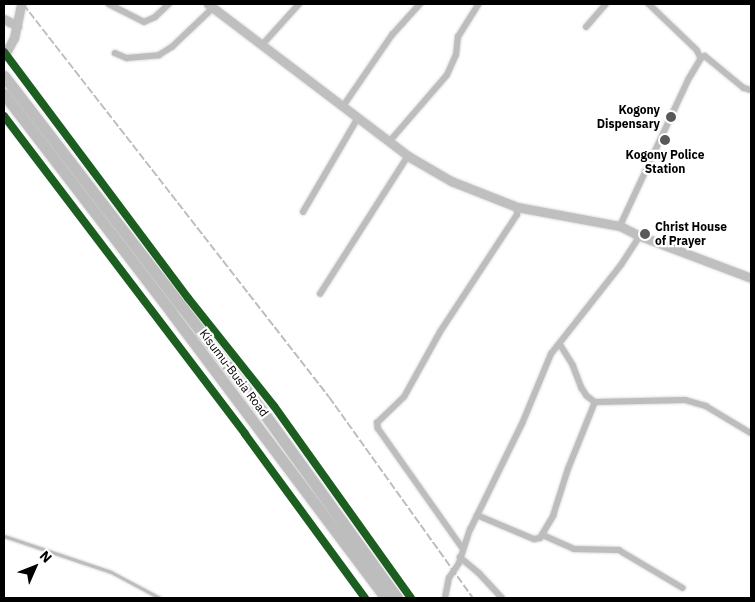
<!DOCTYPE html>
<style>
body{margin:0}
#map{position:relative;width:755px;height:602px;overflow:hidden;background:#fff;font-family:"IBM Plex Sans",sans-serif}
div>[style]{position:absolute}
.roads{filter:drop-shadow(0 0 1px #dbdbdb) drop-shadow(0 0 1px #dbdbdb)}
.lane>*{height:3px;margin:-1.5px;padding:0 1.5px;transform-origin:1.5px;border-radius:1.5px;background:#bdbdbd}
.street>*{height:5.5px;margin:-2.75px;padding:0 2.75px;transform-origin:2.75px;border-radius:2.75px;background:#bdbdbd}
.secondary>*{height:9px;margin:-4.5px;padding:0 4.5px;transform-origin:4.5px;border-radius:4.5px;background:#bfbfbf}
.highway>*{height:11px;margin:-5.5px;padding:0 5.5px;transform-origin:5.5px;border-radius:5.5px;background:#bdbdbd}
.rail>*{height:2px;margin-top:-1px;transform-origin:0;background:repeating-linear-gradient(90deg,#bdbdbd 0 8px,transparent 0 10.5px)}
.cycleway>*{height:8px;margin:-4px;padding:0 4px;transform-origin:4px;border-radius:4px;background:#1b5e20}
.dots>*{width:14px;height:14px;translate:-50% -50%;box-sizing:border-box;border:2px solid #fff;border-radius:50%}
span{translate:-50% -50%;white-space:nowrap;text-align:center;line-height:1.15;-webkit-text-stroke:4.5px #fff;paint-order:stroke}
.poi-label{font-size:12px;color:#000;font-weight:700}
.right{translate:-100% -50%;text-align:right}
.left{translate:0 -50%;text-align:left}
.street-label{font-size:12px;color:#000}
.frame{position:absolute;inset:0;border:5px solid #000;pointer-events:none}
.north{position:absolute;left:10px;top:542px;width:50px;height:50px;-webkit-text-stroke:4px #fff;paint-order:stroke;rotate:46deg;font-size:14px;font-weight:700;line-height:20px;text-align:center;color:#000}
.north::after{content:'';display:block;margin:auto;width:18px;height:22px;background:#000;clip-path:polygon(50% 0,100% 100%,50% 72%,0 100%)}
</style>
<div id="map">
<div class="roads">
<div class="lane">
<div style="left:4px;top:536px;width:113px;rotate:18.6deg"></div>
<div style="left:111px;top:572px;width:55px;rotate:28deg"></div>
</div>
<div class="street">
<div style="left:109px;top:4px;width:39px;rotate:27deg"></div>
<div style="left:144px;top:22px;width:12px;rotate:-24deg"></div>
<div style="left:155px;top:17px;width:19px;rotate:-43deg"></div>
<div style="left:649px;top:4px;width:66px;rotate:43.8deg"></div>
<div style="left:697px;top:50px;width:9px;rotate:63deg"></div>
<div style="left:586px;top:27px;width:30px;rotate:-49deg"></div>
<div style="left:262px;top:45px;width:55px;rotate:-47.9deg"></div>
<div style="left:115px;top:53px;width:13px;rotate:23deg"></div>
<div style="left:127px;top:58px;width:32px;rotate:-5deg"></div>
<div style="left:159px;top:55px;width:15px;rotate:-32deg"></div>
<div style="left:172px;top:47px;width:57px;rotate:-43.6deg"></div>
<div style="left:344px;top:105px;width:85px;rotate:-55.6deg"></div>
<div style="left:392px;top:35px;width:42px;rotate:-47.9deg"></div>
<div style="left:390px;top:141px;width:87px;rotate:-49.2deg"></div>
<div style="left:447px;top:75px;width:22px;rotate:-66deg"></div>
<div style="left:456px;top:55px;width:18px;rotate:-84deg"></div>
<div style="left:458px;top:37px;width:39px;rotate:-58deg"></div>
<div style="left:303px;top:212px;width:109px;rotate:-59.7deg"></div>
<div style="left:620px;top:226px;width:161px;rotate:-65deg"></div>
<div style="left:688px;top:80px;width:26px;rotate:-59deg"></div>
<div style="left:701px;top:58px;width:4px;rotate:-27deg"></div>
<div style="left:705px;top:56px;width:50px;rotate:39.4deg"></div>
<div style="left:744px;top:88px;width:7px;rotate:16deg"></div>
<div style="left:320px;top:294px;width:164px;rotate:-57.5deg"></div>
<div style="left:560px;top:344px;width:25px;rotate:58deg"></div>
<div style="left:573px;top:365px;width:25px;rotate:69deg"></div>
<div style="left:582px;top:388px;width:9px;rotate:58deg"></div>
<div style="left:587px;top:396px;width:10px;rotate:37deg"></div>
<div style="left:595px;top:402px;width:90px;rotate:-1.3deg"></div>
<div style="left:685px;top:400px;width:22px;rotate:16deg"></div>
<div style="left:706px;top:406px;width:52px;rotate:31deg"></div>
<div style="left:477px;top:515px;width:62px;rotate:22.8deg"></div>
<div style="left:534px;top:539px;width:6px;rotate:-9deg"></div>
<div style="left:540px;top:538px;width:26px;rotate:-59deg"></div>
<div style="left:553px;top:516px;width:49px;rotate:-72.3deg"></div>
<div style="left:568px;top:469px;width:72px;rotate:-68.1deg"></div>
<div style="left:543px;top:535px;width:34px;rotate:24deg"></div>
<div style="left:574px;top:549px;width:45px;rotate:1.3deg"></div>
<div style="left:619px;top:550px;width:74px;rotate:30.7deg"></div>
<div style="left:462px;top:548px;width:146px;rotate:-125.2deg"></div>
<div style="left:378px;top:429px;width:6px;rotate:-99deg"></div>
<div style="left:377px;top:423px;width:37px;rotate:-44deg"></div>
<div style="left:404px;top:397px;width:74px;rotate:-61deg"></div>
<div style="left:440px;top:332px;width:140px;rotate:-56.7deg"></div>
<div style="left:517px;top:215px;width:8px;rotate:-90deg"></div>
<div style="left:460px;top:557px;width:25px;rotate:40deg"></div>
<div style="left:479px;top:573px;width:34px;rotate:47deg"></div>
<div style="left:445px;top:598px;width:20px;rotate:-79deg"></div>
<div style="left:449px;top:578px;width:18px;rotate:-56deg"></div>
<div style="left:459px;top:563px;width:35px;rotate:-72deg"></div>
<div style="left:470px;top:530px;width:118px;rotate:-63.9deg"></div>
<div style="left:522px;top:424px;width:76px;rotate:-67.5deg"></div>
<div style="left:551px;top:354px;width:113px;rotate:-51.8deg"></div>
<div style="left:621px;top:265px;width:35px;rotate:-57deg"></div>
</div>
<div class="secondary">
<div style="left:208px;top:4px;width:251px;rotate:37.2deg"></div>
<div style="left:408px;top:156px;width:50px;rotate:30.2deg"></div>
<div style="left:451px;top:181px;width:71px;rotate:21.5deg"></div>
<div style="left:517px;top:207px;width:105px;rotate:10.5deg"></div>
<div style="left:620px;top:226px;width:22px;rotate:27deg"></div>
<div style="left:640px;top:236px;width:119px;rotate:20.7deg"></div>
<div style="left:4px;top:19px;width:15px;rotate:28deg"></div>
<div style="left:4px;top:56px;width:21px;rotate:-61deg"></div>
<div style="left:14px;top:38px;width:35px;rotate:-78deg"></div>
</div>
<div class="highway">
<div style="left:4px;top:76px;width:424px;rotate:52.4deg"></div>
<div style="left:263px;top:412px;width:229px;rotate:54.2deg"></div>
<div style="left:4px;top:94px;width:275px;rotate:52.5deg"></div>
<div style="left:171px;top:312px;width:358px;rotate:53.1deg"></div>
</div>
</div>
<div class="rail">
<div style="left:23px;top:4px;width:498px;rotate:52.1deg"></div>
<div style="left:329px;top:397px;width:247px;rotate:54.4deg"></div>
</div>
<div class="cycleway">
<div style="left:4px;top:52px;width:307px;rotate:53.2deg"></div>
<div style="left:188px;top:298px;width:138px;rotate:51.5deg"></div>
<div style="left:274px;top:406px;width:236px;rotate:54.5deg"></div>
<div style="left:4px;top:116px;width:399px;rotate:52.8deg"></div>
<div style="left:245px;top:434px;width:203px;rotate:53.8deg"></div>
</div>
<div class="dots">
<div style="left:671px;top:117px;background:#595959"></div>
<div style="left:665px;top:140px;background:#595959"></div>
<div style="left:645px;top:234px;background:#595959"></div>
</div>
<div class="poi-label">
<span class="right" style="left:660px;top:117px">Kogony<br>Dispensary</span>
<span style="left:665px;top:162px">Kogony Police<br>Station</span>
<span class="left" style="left:655px;top:234px">Christ House<br>of Prayer</span>
</div>
<div class="street-label">
<span style="left:234px;top:373px;rotate:53deg">Kisumu-Busia Road</span>
</div>
<div class="frame"></div>
<div class="north">N</div>
</div>
